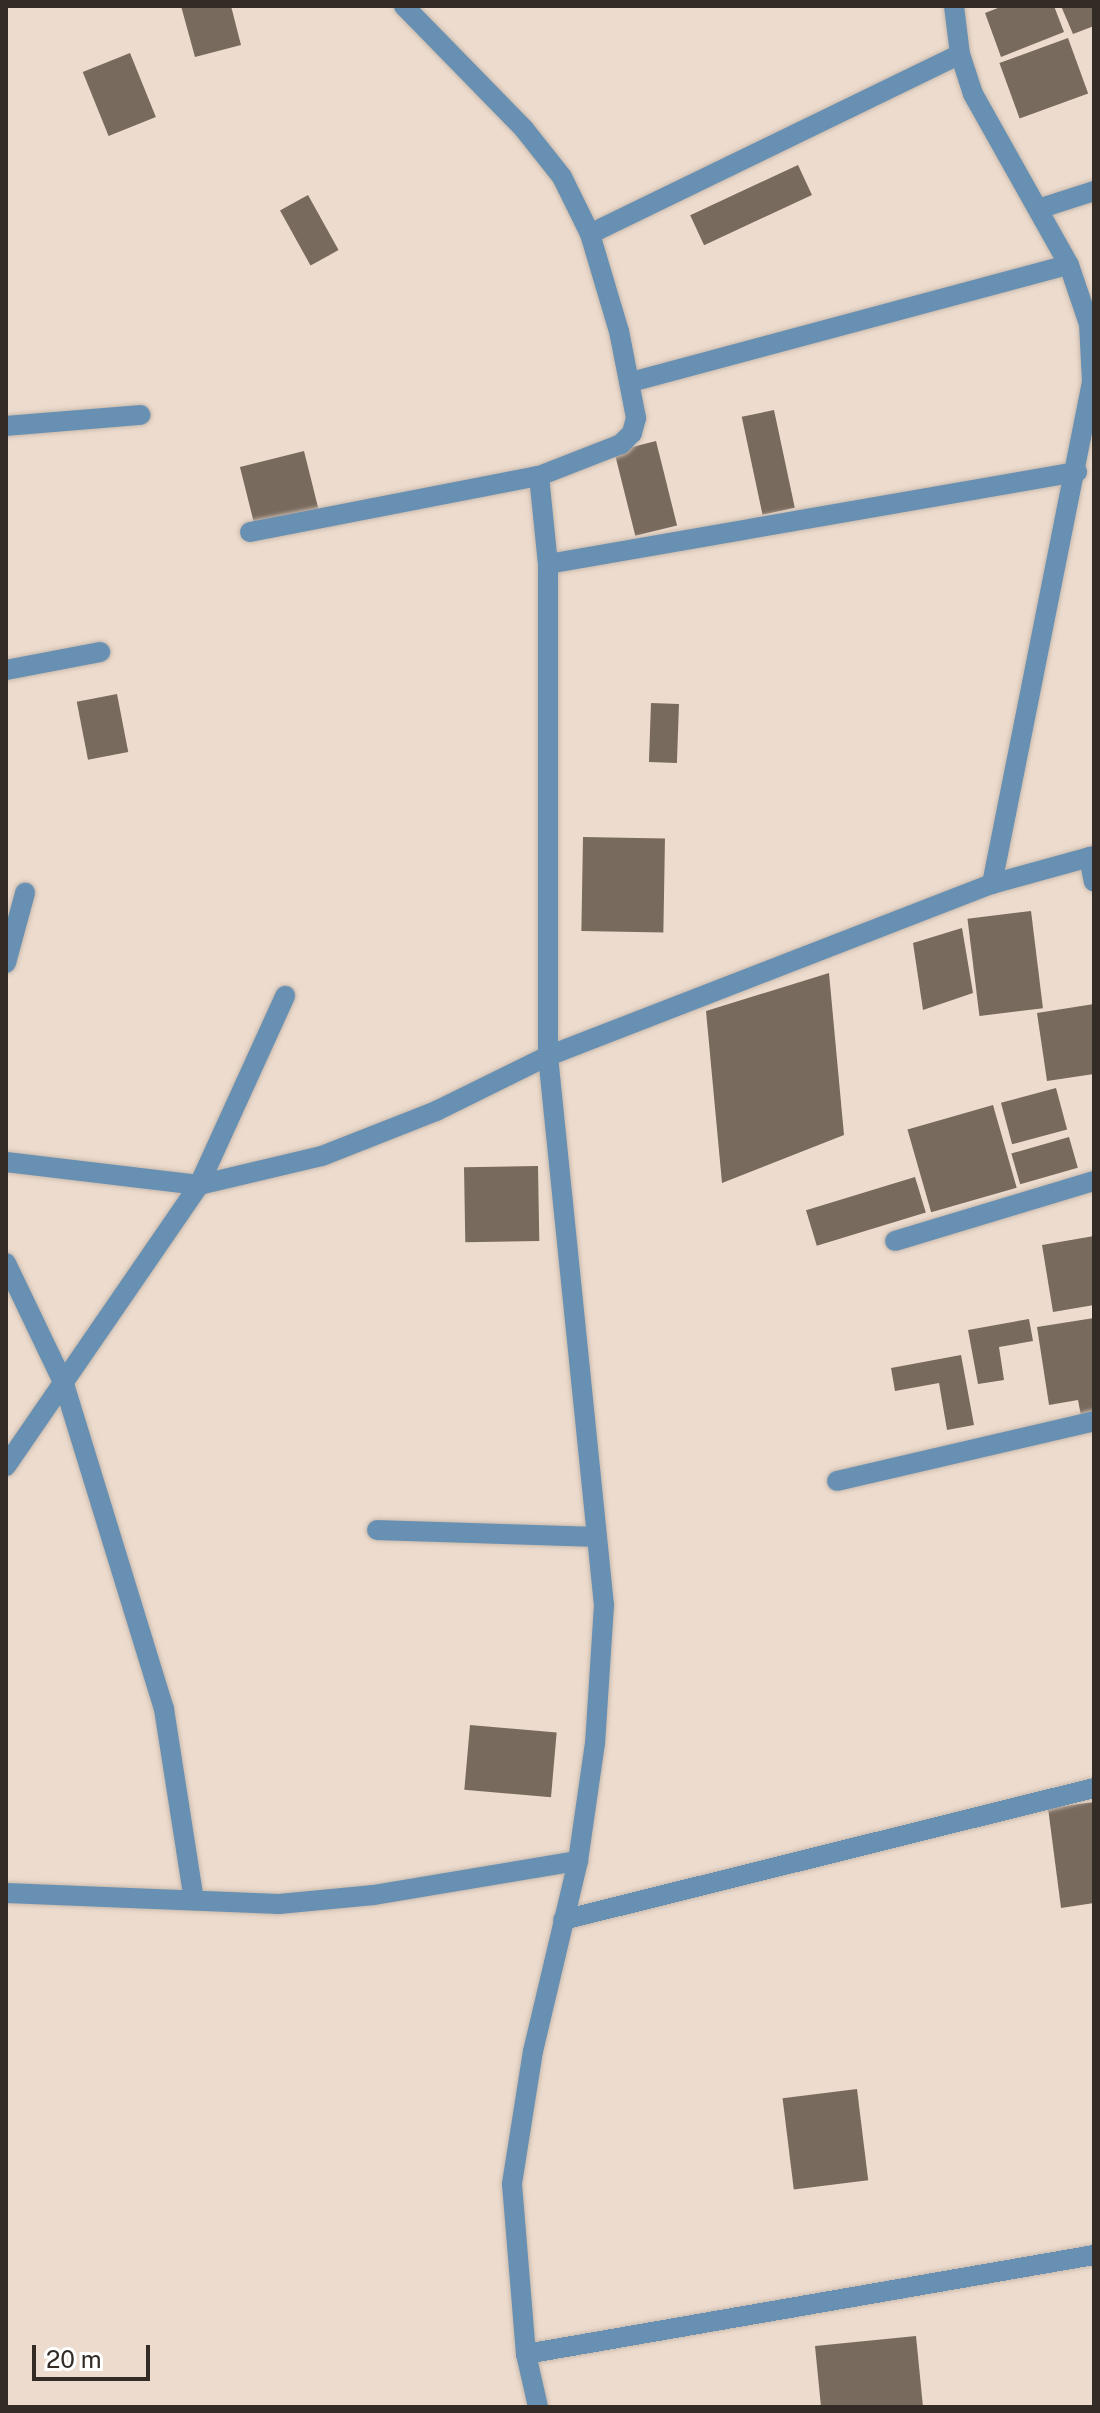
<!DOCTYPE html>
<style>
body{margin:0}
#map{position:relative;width:1100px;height:2413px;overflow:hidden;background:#eddcce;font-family:"Public Sans",sans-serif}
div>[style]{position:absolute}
.building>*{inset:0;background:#796a5e;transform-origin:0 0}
.roads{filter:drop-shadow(0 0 2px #c8b9ac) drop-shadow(0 0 2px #c8b9ac)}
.minor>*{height:20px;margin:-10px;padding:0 10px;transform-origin:10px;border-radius:10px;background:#6890b3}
span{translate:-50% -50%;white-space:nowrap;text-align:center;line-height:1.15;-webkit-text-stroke:8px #fff;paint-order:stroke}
.frame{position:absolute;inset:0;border:8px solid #322b26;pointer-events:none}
.scale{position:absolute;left:32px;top:2345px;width:118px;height:36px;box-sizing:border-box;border:4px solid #322b26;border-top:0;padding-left:10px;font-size:24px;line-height:28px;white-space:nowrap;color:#322b26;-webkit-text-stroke:6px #fff;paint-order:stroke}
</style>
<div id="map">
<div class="building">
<div style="clip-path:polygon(181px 6px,231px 6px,241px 45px,195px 57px)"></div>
<div style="clip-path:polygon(1003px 6px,1054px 6px,1064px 32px,1001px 57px,985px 13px)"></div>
<div style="clip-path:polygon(1061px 6px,1094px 6px,1094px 26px,1073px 34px)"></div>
<div style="left:1068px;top:38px;width:59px;height:73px;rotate:70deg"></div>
<div style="left:130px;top:53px;width:69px;height:51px;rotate:68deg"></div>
<div style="left:798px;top:165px;width:33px;height:119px;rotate:65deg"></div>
<div style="left:308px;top:195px;width:63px;height:32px;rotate:61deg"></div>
<div style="left:774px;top:410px;width:100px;height:33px;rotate:78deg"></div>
<div style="left:656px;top:441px;width:87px;height:43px;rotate:76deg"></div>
<div style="left:304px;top:451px;width:63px;height:66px;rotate:76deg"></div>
<div style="left:117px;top:694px;width:59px;height:41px;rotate:79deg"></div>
<div style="left:651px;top:703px;width:28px;height:59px;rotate:2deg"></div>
<div style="left:583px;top:837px;width:82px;height:94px;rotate:1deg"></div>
<div style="left:1031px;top:911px;width:98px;height:64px;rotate:83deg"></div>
<div style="clip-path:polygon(962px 928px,973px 993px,923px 1010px,913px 943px)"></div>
<div style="clip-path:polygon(829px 973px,844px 1135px,722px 1183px,706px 1011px)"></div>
<div style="clip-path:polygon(1094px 1004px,1094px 1074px,1047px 1081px,1037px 1013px)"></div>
<div style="left:1056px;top:1088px;width:43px;height:57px;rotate:75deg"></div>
<div style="left:993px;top:1105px;width:86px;height:89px;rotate:74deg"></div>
<div style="left:1069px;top:1137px;width:32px;height:60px;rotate:74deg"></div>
<div style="left:538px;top:1166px;width:75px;height:74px;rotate:89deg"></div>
<div style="left:915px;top:1177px;width:37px;height:114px;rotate:73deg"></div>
<div style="clip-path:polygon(1094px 1236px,1094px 1305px,1053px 1312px,1042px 1245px)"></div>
<div style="clip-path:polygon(1094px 1318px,1094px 1414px,1081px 1416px,1078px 1400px,1049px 1405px,1037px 1327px)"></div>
<div style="clip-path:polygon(1029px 1319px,1033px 1341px,999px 1347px,1004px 1380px,978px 1384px,968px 1330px)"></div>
<div style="clip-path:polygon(961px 1355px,974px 1425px,947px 1430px,939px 1383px,895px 1391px,891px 1368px)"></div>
<div style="left:470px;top:1725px;width:87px;height:65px;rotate:5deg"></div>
<div style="clip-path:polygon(1094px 1802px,1094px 1903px,1061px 1908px,1048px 1808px)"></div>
<div style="left:857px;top:2089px;width:92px;height:75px;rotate:83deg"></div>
<div style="clip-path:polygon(916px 2336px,923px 2407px,821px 2407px,815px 2346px)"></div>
</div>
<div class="roads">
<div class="minor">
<div style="left:404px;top:6px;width:172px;rotate:45.7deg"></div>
<div style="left:524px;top:129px;width:61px;rotate:51.6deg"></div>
<div style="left:562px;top:177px;width:64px;rotate:63.8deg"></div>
<div style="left:590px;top:234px;width:101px;rotate:73.4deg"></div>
<div style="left:619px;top:331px;width:89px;rotate:78.9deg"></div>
<div style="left:636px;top:418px;width:16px;rotate:105deg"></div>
<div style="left:632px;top:433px;width:16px;rotate:135deg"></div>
<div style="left:621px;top:444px;width:88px;rotate:158.7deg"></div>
<div style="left:539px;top:476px;width:88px;rotate:84.2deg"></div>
<div style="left:548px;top:564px;width:492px;rotate:90deg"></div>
<div style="left:548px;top:1056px;width:552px;rotate:84.18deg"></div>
<div style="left:604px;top:1605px;width:138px;rotate:93.7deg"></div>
<div style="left:595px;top:1743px;width:119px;rotate:98.2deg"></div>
<div style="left:578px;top:1861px;width:195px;rotate:103.3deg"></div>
<div style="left:533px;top:2051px;width:135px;rotate:99deg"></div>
<div style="left:512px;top:2184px;width:171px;rotate:85.3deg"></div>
<div style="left:526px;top:2354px;width:54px;rotate:77.2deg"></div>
<div style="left:954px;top:6px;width:48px;rotate:82.9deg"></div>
<div style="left:960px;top:54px;width:42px;rotate:72deg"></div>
<div style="left:973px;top:94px;width:196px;rotate:60.7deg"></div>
<div style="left:1069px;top:265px;width:62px;rotate:71.3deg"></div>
<div style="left:1089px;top:324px;width:58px;rotate:87deg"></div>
<div style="left:1092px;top:382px;width:512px;rotate:101.27deg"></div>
<div style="left:1038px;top:209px;width:59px;rotate:-17.8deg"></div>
<div style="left:590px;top:234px;width:411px;rotate:-25.9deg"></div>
<div style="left:631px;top:382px;width:453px;rotate:-15deg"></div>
<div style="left:6px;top:426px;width:135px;rotate:-4.7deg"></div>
<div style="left:250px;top:532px;width:294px;rotate:-11deg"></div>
<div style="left:548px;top:564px;width:537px;rotate:-9.87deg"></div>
<div style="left:6px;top:670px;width:96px;rotate:-10.8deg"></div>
<div style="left:1089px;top:857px;width:25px;rotate:79deg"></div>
<div style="left:6px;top:963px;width:73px;rotate:-74.8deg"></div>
<div style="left:6px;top:1162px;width:194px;rotate:6.8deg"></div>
<div style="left:199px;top:1185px;width:126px;rotate:-13.3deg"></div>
<div style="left:322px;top:1156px;width:123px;rotate:-21.5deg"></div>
<div style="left:436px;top:1111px;width:125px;rotate:-26.2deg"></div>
<div style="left:548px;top:1056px;width:476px;rotate:-21.2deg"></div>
<div style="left:992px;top:884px;width:106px;rotate:-15.4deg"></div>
<div style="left:895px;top:1241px;width:208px;rotate:-16.8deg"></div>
<div style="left:6px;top:1263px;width:134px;rotate:64.4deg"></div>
<div style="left:64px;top:1384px;width:340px;rotate:72.9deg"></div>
<div style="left:164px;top:1709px;width:193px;rotate:81.1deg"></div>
<div style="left:6px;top:1466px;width:341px;rotate:-55.5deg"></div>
<div style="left:199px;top:1185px;width:208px;rotate:-65.5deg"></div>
<div style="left:837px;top:1481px;width:264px;rotate:-13.1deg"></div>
<div style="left:377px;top:1530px;width:220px;rotate:1.8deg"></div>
<div style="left:6px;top:1893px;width:273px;rotate:2.3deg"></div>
<div style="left:279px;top:1904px;width:95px;rotate:-5.4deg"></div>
<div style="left:374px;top:1895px;width:207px;rotate:-9.5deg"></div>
<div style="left:563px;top:1920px;width:547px;rotate:-13.96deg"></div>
<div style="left:526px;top:2354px;width:577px;rotate:-9.89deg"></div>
</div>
</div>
<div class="frame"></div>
<div class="scale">20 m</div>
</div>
